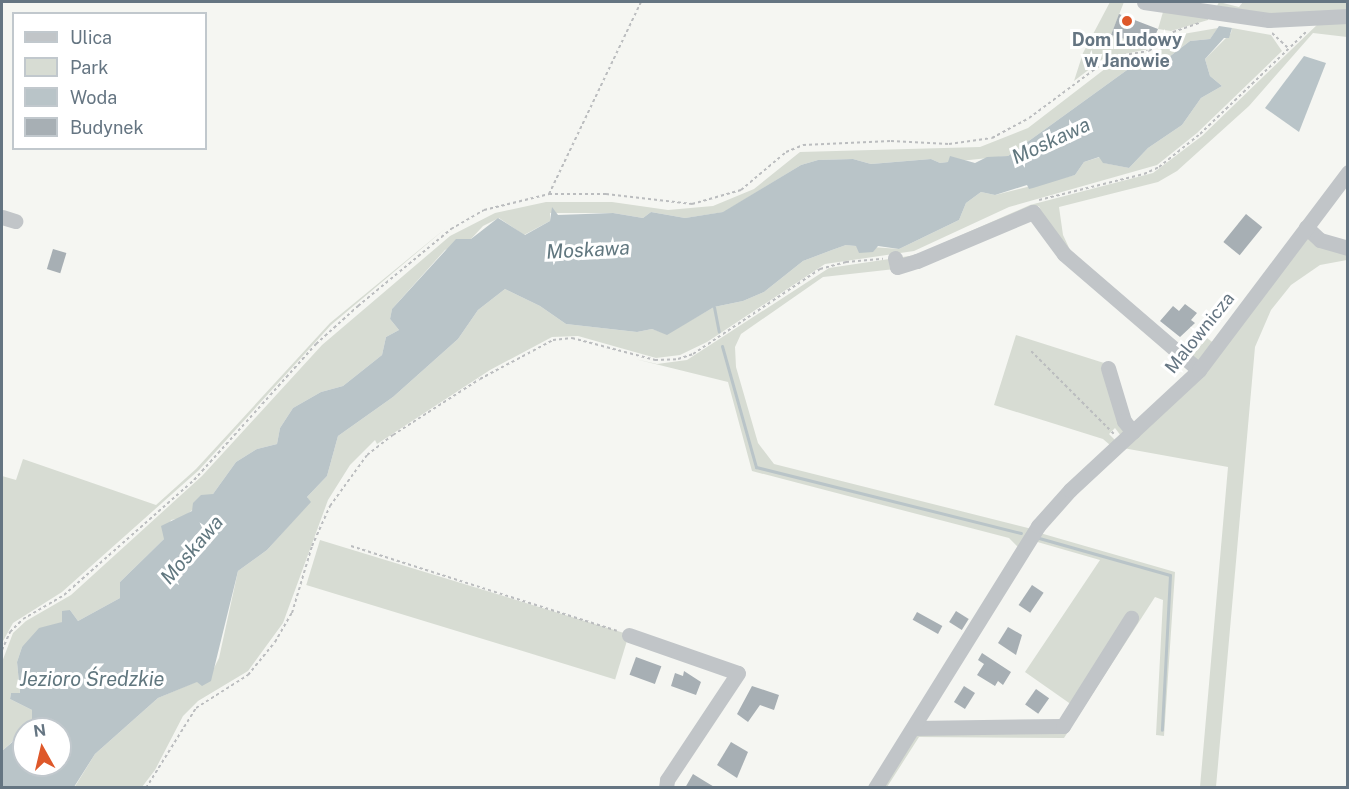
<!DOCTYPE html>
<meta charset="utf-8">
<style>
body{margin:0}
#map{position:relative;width:1349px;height:789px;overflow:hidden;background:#f5f6f2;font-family:"Public Sans",sans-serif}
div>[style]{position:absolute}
.green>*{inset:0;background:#d7dcd3;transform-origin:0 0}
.water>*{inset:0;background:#b9c4c8}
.stream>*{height:3px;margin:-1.5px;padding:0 1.5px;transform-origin:1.5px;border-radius:1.5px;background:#b9c4c8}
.building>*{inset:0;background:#a7afb4;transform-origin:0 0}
.path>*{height:2px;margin-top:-1px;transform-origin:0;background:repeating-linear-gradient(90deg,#bbbdbf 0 3px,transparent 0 6px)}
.minor>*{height:15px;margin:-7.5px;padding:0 7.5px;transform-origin:7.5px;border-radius:7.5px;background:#c1c5c8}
.dots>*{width:16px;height:16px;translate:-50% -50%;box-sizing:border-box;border:3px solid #fff;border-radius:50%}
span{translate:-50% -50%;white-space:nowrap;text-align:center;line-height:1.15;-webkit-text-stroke:6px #fff;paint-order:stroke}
.poi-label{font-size:18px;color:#657582;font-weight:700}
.street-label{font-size:18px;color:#657582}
.water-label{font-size:20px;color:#61777f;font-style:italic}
.frame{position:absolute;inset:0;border:3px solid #657582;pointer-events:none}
.legend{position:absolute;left:12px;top:12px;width:195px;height:138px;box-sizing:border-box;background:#fff;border:2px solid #c1c8cd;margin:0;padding:8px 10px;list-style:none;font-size:18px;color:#657582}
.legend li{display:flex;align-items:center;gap:12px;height:30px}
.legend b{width:30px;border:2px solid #c1c8cd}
.north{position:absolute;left:12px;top:717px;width:60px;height:60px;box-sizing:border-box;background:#fff;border:2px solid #c1c8cd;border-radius:50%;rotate:352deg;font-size:16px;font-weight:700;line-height:24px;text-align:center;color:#657582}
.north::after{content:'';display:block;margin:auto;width:21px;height:27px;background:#de582a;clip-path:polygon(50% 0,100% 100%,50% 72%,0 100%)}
</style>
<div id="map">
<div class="green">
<div style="clip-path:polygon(1110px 2px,1124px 2px,1111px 35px,1119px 38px,1127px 34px,1152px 43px,1156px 33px,1162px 35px,1161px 40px,1149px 49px,1104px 58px,1074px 81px,1083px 53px)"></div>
<div style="clip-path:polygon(1219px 2px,1239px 7px,1243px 2px,1347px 2px,1348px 11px,1279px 15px,1217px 6px)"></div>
<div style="clip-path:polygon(1163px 12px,1208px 17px,1208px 20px,1171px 31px,1158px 29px)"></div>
<div style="clip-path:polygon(1347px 21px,1347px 37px,1313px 33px,1249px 106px,1177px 171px,1158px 182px,1059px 207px,1063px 235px,1071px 252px,1192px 356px,1207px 338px,1215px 344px,1197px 365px,1053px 239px,1039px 206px,895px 269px,823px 277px,741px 334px,735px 347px,736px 367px,758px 443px,774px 464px,1032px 529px,1019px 548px,1009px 538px,752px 471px,728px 382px,635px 359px,657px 364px,687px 360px,829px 268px,916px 255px,1030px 205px,1153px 173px,1202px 136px,1320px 22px)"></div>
<div style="clip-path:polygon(1218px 28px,1210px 39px,1190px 41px,1152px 70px,1127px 70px,1008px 156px,940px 163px,931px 159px,871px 164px,853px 159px,818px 160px,801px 165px,724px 212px,685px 218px,651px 212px,643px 218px,613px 213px,550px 213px,550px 221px,524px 235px,499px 218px,483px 226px,471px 239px,445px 250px,392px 309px,390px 319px,399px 330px,386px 337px,382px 355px,343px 386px,321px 392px,293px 408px,280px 428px,277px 444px,257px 449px,236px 462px,213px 494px,182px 518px,171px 520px,164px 539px,120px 582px,120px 598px,78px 621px,70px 610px,62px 622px,22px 647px,17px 662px,20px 694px,11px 693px,10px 699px,32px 710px,32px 724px,2px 751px,2px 662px,13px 633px,26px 621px,71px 595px,202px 476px,322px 345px,450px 236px,495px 213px,546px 202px,612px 202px,668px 210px,713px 206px,754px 189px,800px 152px,980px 147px,1028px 128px,1110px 65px,1149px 58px,1183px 34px)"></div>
<div style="clip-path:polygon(1232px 28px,1271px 35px,1282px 51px,1197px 133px,1157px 165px,1009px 207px,914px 251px,825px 264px,707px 342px,680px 355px,656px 358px,578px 336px,552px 337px,490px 370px,377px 444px,375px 440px,350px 465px,328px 500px,283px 623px,248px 671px,198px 701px,183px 716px,155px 770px,142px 787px,74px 788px,95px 754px,158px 698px,210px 676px,219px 658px,238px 571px,267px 550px,310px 502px,307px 497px,327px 476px,338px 436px,393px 397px,458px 339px,478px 310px,505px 289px,540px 306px,566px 324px,637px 332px,652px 329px,667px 334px,714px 307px,743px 301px,764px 292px,803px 261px,832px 250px,846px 245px,899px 249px,959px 220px,966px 203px,981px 192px,995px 195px,1075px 175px,1084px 162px,1100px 157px,1104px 163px,1129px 168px,1148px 148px,1182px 125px,1201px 98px,1222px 86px,1210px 76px,1205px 59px,1231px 33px)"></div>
<div style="clip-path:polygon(446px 228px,331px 325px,199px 470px,62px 592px,13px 623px,2px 643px,2px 476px,16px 480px,23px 459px,156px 505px,196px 469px,330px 323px)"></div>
<div style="clip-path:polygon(1308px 235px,1347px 250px,1347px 260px,1320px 265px,1291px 285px,1271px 310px,1255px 347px,1216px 787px,1200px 787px,1228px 467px,1123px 448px)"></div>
<div style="clip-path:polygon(1016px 335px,1104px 363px,1126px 431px,1121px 436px,1115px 428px,1109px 434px,1116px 441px,1110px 445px,1103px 439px,994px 405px)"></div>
<div style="clip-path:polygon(1040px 533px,1175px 572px,1164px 736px,1156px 735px,1163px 600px,1155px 597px,1064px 738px,919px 737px,887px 787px,881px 788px,917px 733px,1063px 732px,1138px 616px,1132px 611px,1072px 705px,1025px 672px,1100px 560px,1034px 541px)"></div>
<div style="left:320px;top:540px;width:323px;height:47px;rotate:17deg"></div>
</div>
<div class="water">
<div style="clip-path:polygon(1219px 26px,1232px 28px,1229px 38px,1224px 38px,1205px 59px,1210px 76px,1222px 86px,1201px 98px,1182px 125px,1148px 148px,1129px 168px,1103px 163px,1099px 157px,1084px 162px,1075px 175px,1033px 188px,1029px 189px,1027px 185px,995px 195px,981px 192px,966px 203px,959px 220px,899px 249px,878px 246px,873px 252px,859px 253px,856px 246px,846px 245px,832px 250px,803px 261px,764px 292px,743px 301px,714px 307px,667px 335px,652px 329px,637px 332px,566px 324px,540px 306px,505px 289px,478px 310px,458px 339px,393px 397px,338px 436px,327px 476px,307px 497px,311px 502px,267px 550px,238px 571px,211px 681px,202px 686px,197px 682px,158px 698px,95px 754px,74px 787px,2px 787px,2px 751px,24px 732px,24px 765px,60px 765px,60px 729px,27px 729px,32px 724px,32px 710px,10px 699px,11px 693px,20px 693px,17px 662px,22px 647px,39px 628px,62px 622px,62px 611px,70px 610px,78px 621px,120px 598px,120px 582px,164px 539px,161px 526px,192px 511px,193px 503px,201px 495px,213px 494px,236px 462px,257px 449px,277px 444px,280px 428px,293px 408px,321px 392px,343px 386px,382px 355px,386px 337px,399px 330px,390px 319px,392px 309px,456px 239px,471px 239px,498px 218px,525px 235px,550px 221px,552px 207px,558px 215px,613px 213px,643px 218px,651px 212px,685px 218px,723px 212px,801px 165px,818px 160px,853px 159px,871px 164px,931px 159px,940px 163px,948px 162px,950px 156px,975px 163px,987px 157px,1008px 156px,1127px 70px,1152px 70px,1190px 41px,1210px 39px)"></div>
<div style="clip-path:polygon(1304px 56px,1326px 63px,1299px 132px,1265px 108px)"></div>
</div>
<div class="stream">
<div style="left:714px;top:307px;width:25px;rotate:79deg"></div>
<div style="left:722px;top:346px;width:126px;rotate:74.3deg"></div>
<div style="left:756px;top:467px;width:273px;rotate:14deg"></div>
<div style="left:1039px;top:538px;width:136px;rotate:15.8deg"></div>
<div style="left:1170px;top:575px;width:155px;rotate:93deg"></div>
</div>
<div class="building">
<div style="clip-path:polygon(1119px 14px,1158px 29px,1152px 43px,1127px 34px,1125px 39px,1111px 35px)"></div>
<div style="left:1246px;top:214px;width:21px;height:36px;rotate:39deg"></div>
<div style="left:53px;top:249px;width:14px;height:21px;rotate:17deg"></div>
<div style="clip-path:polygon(1185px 304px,1197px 313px,1191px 320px,1195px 323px,1180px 337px,1160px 321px,1173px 306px,1179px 311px)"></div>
<div style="left:1032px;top:585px;width:14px;height:24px;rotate:34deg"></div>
<div style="left:956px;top:611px;width:15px;height:13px;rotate:32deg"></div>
<div style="left:917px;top:612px;width:29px;height:9px;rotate:29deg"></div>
<div style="clip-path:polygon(1008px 627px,1022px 635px,1016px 655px,998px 643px)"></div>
<div style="clip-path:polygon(982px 653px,1011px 672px,1003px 685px,998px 681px,995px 686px,977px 675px,984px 664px,978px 660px)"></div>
<div style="left:636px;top:657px;width:27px;height:19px;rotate:20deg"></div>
<div style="clip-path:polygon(684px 671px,701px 682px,696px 695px,671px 686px,675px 673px,683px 676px)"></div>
<div style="clip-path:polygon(752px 686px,779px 695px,774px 710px,760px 705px,748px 722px,737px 714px)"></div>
<div style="left:964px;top:686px;width:13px;height:19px;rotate:32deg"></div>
<div style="left:1036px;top:689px;width:16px;height:19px;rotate:35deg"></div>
<div style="clip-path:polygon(731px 742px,748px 752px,737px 778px,717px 765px)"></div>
<div style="clip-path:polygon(693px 774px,706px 782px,716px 788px,685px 788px)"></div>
</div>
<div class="path">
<div style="left:1272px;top:33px;width:22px;rotate:43deg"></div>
<div style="left:549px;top:194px;width:213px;rotate:-64.4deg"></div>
<div style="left:1039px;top:200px;width:108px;rotate:-13.9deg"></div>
<div style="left:1144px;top:174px;width:17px;rotate:-25deg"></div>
<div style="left:1159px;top:167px;width:53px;rotate:-38.8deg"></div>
<div style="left:1200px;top:134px;width:147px;rotate:-43.9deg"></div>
<div style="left:1031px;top:351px;width:117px;rotate:45deg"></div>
<div style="left:351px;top:546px;width:279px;rotate:17.7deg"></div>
<div style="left:2px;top:650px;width:20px;rotate:-66deg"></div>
<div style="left:10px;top:632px;width:18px;rotate:-45deg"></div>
<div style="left:23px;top:619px;width:48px;rotate:-30.3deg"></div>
<div style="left:64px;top:595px;width:174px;rotate:-41.5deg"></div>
<div style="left:194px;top:480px;width:183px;rotate:-48.1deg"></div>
<div style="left:316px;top:344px;width:57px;rotate:-42.1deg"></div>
<div style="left:358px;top:306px;width:121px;rotate:-39.6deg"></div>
<div style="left:451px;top:229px;width:38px;rotate:-30deg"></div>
<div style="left:484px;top:210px;width:67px;rotate:-13.8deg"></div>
<div style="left:549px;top:194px;width:57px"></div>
<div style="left:606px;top:194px;width:87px;rotate:6.6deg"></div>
<div style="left:692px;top:204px;width:51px;rotate:-15.9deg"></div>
<div style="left:741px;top:190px;width:59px;rotate:-40.2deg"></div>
<div style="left:786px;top:152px;width:18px;rotate:-22deg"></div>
<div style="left:803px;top:145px;width:88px;rotate:-2.6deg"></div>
<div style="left:891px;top:141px;width:58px;rotate:3deg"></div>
<div style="left:949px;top:144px;width:43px;rotate:-7.9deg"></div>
<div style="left:992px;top:138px;width:42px;rotate:-28.4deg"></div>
<div style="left:1029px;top:118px;width:102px;rotate:-36.6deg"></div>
<div style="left:1111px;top:57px;width:38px;rotate:-9deg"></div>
<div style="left:1149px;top:51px;width:31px;rotate:-38deg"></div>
<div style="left:1173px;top:32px;width:28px;rotate:-19deg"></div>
<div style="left:146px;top:788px;width:94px;rotate:-58deg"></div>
<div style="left:196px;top:708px;width:62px;rotate:-32.4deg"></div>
<div style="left:248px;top:675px;width:43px;rotate:-50.7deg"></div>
<div style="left:275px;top:642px;width:34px;rotate:-60deg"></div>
<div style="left:292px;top:613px;width:70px;rotate:-73.4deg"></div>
<div style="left:312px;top:546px;width:44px;rotate:-65.8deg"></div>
<div style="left:330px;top:506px;width:63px;rotate:-54deg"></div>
<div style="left:367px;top:455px;width:33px;rotate:-38deg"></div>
<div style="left:393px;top:435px;width:103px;rotate:-32.8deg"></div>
<div style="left:480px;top:379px;width:83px;rotate:-28.1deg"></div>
<div style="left:553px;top:340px;width:19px;rotate:-6deg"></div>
<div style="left:572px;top:338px;width:86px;rotate:14.8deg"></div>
<div style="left:655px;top:360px;width:23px;rotate:-2deg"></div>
<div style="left:678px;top:359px;width:16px;rotate:-18deg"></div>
<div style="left:693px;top:354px;width:153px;rotate:-33.8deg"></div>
<div style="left:820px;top:269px;width:27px;rotate:-15deg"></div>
<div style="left:846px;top:262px;width:37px;rotate:-5deg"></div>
</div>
<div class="minor">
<div style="left:1144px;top:2px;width:126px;rotate:8.2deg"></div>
<div style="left:1269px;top:20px;width:79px;rotate:-2.9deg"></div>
<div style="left:2px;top:217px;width:14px;rotate:17deg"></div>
<div style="left:1306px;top:227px;width:19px;rotate:43deg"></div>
<div style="left:1320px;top:240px;width:29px;rotate:16deg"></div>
<div style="left:895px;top:258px;width:9px;rotate:77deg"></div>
<div style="left:897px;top:267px;width:21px;rotate:-17deg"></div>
<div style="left:917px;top:261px;width:126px;rotate:-22.9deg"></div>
<div style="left:1033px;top:212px;width:52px;rotate:53.6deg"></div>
<div style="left:1064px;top:254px;width:178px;rotate:40.7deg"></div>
<div style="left:1108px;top:368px;width:55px;rotate:73.2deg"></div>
<div style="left:1124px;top:421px;width:14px;rotate:51deg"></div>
<div style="left:629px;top:635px;width:115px;rotate:19.2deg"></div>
<div style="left:738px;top:673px;width:128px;rotate:123.6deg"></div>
<div style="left:667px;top:780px;width:8px;rotate:97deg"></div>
<div style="left:913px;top:728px;width:150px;rotate:-0.8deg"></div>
<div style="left:1063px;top:726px;width:128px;rotate:-57.8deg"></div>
<div style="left:875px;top:788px;width:309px;rotate:-58.1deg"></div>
<div style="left:1038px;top:526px;width:48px;rotate:-48.4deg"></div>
<div style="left:1070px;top:490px;width:176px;rotate:-42.9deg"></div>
<div style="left:1199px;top:370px;width:248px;rotate:-53deg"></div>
</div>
<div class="dots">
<div style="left:1127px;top:21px;background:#de582a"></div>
</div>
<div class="poi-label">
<span style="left:1127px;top:51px">Dom Ludowy<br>w Janowie</span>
</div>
<div class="street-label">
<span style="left:1200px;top:333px;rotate:-51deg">Malownicza</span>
</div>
<div class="water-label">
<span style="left:1051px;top:141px;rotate:-25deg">Moskawa</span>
<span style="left:588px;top:250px;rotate:-3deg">Moskawa</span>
<span style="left:192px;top:550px;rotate:-49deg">Moskawa</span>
<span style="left:92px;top:679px">Jezioro Średzkie</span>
</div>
<div class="frame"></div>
<ul class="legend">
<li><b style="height:8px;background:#c1c5c8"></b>Ulica</li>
<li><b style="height:16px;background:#d7dcd3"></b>Park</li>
<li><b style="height:16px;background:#b9c4c8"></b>Woda</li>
<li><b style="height:16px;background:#a7afb4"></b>Budynek</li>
</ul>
<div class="north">N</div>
</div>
